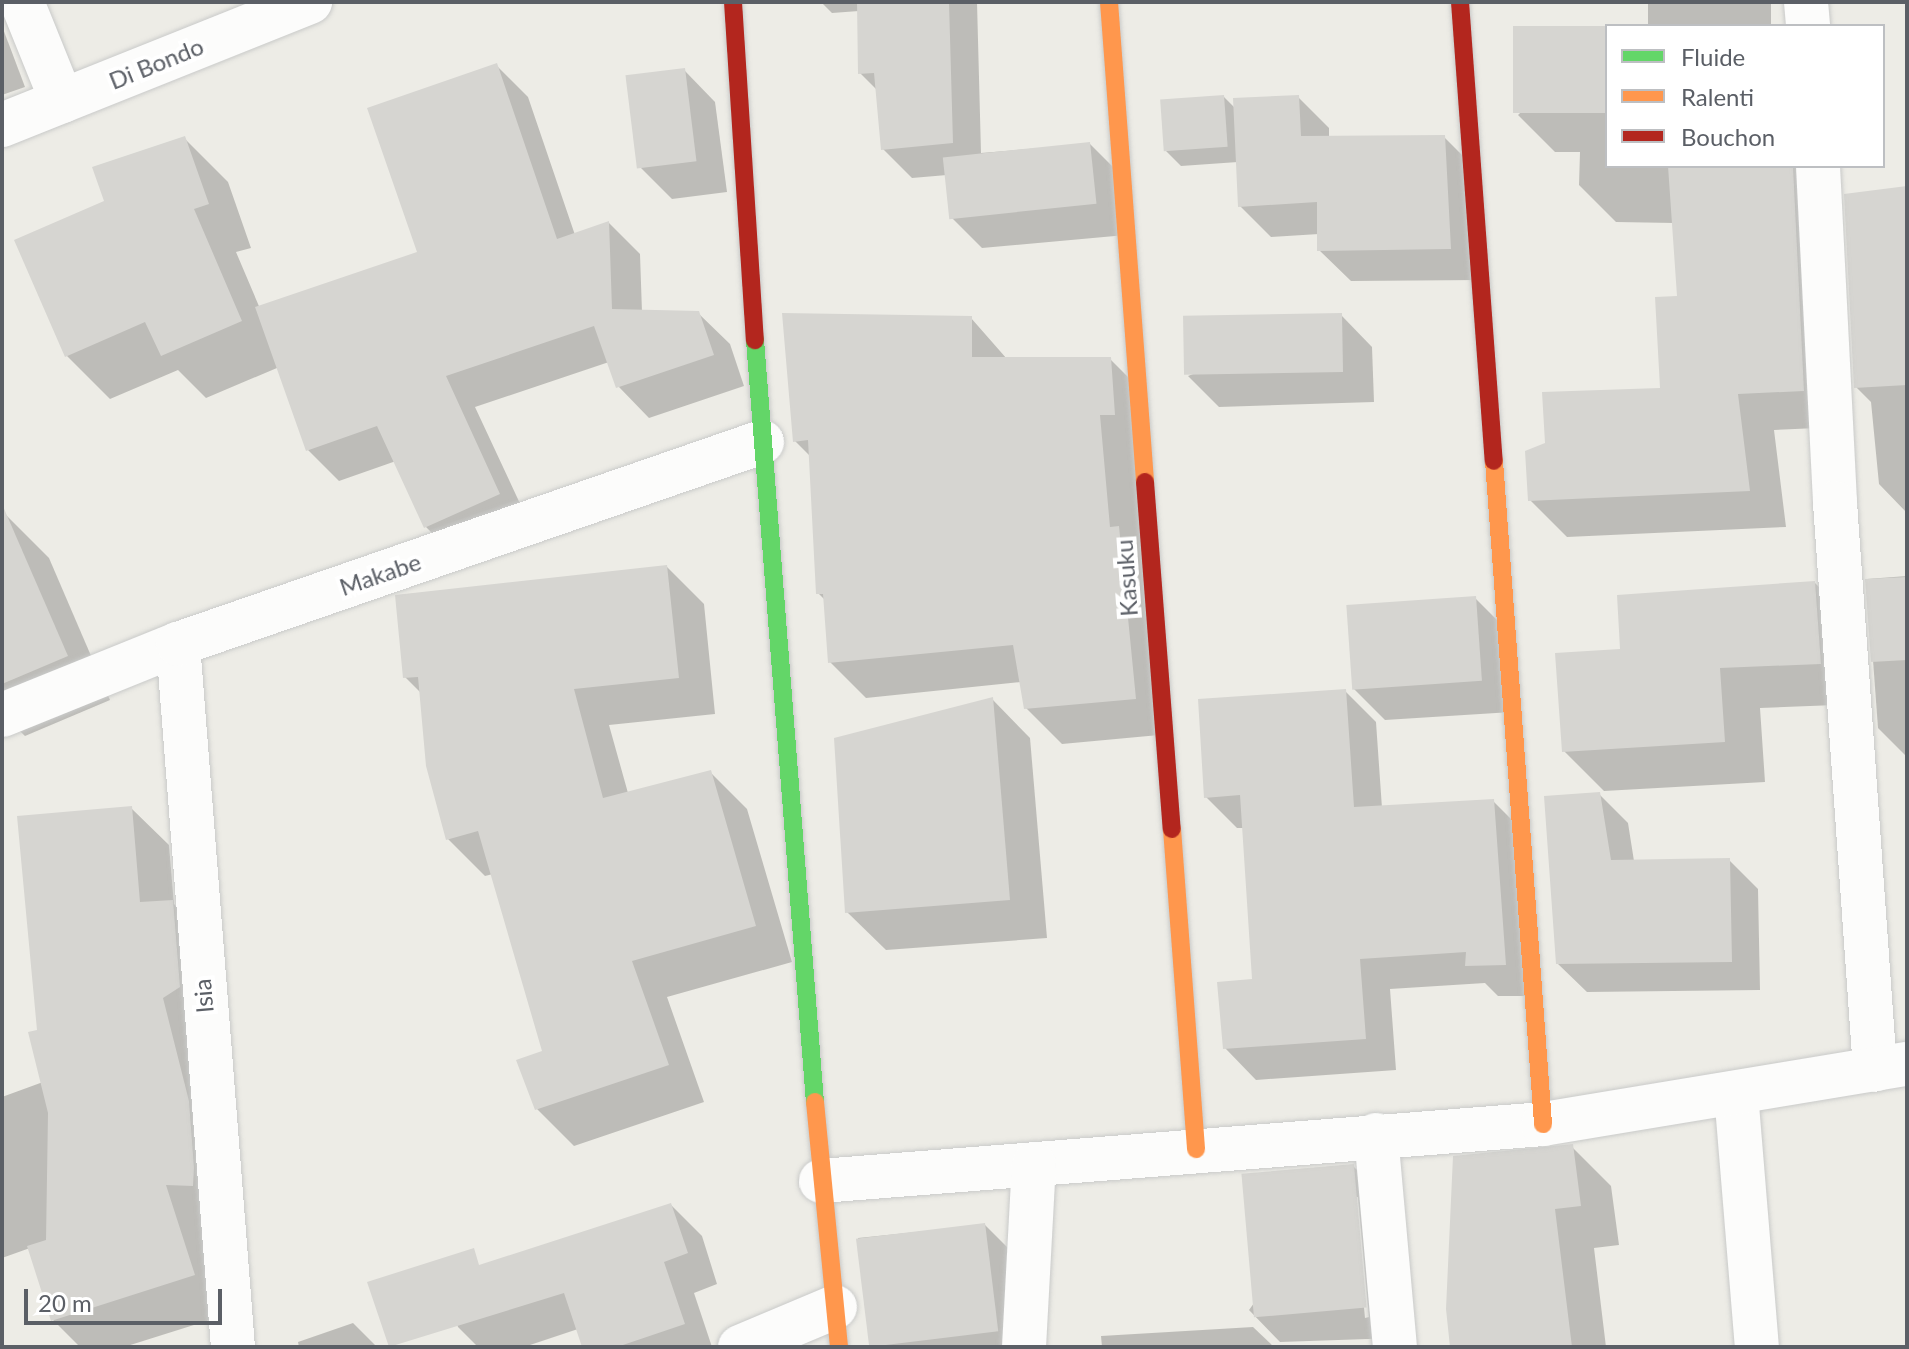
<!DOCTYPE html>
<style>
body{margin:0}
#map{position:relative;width:1909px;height:1349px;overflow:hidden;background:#edece6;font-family:Lato,sans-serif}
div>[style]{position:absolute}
.shadow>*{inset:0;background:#0003;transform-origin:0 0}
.building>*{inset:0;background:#d6d5d1;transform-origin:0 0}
.roads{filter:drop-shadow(0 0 2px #c9cac9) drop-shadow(0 0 2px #c9cac9)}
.street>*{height:44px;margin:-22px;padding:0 22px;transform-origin:22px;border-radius:22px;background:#fcfcfb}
.fast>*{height:18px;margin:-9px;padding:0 9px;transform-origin:9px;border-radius:9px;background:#63d668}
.slow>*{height:18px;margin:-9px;padding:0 9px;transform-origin:9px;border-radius:9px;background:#ff974d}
.jam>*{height:18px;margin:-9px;padding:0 9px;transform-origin:9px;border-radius:9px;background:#b3261e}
span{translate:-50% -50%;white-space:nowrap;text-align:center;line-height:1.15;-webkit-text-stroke:8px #fff;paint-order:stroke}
.street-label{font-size:24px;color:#5b5f66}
.frame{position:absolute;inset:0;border:4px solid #5b5f66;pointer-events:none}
.legend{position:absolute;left:1605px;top:24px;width:280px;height:144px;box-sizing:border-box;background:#fff;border:2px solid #bdbfc2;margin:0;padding:10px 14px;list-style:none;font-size:24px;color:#5b5f66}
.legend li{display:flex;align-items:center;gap:16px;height:40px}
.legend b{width:40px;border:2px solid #bdbfc2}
.scale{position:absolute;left:24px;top:1289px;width:198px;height:36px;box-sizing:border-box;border:4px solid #5b5f66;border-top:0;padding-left:10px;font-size:24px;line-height:28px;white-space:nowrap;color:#5b5f66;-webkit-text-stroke:6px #fff;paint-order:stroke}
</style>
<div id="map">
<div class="shadow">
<div style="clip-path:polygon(821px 2px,977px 2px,981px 153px,1090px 144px,1121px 175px,1126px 235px,982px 248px,951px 217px,947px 175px,912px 178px,883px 149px,877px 90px,860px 73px,859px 11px,832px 13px)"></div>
<div style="left:1648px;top:2px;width:123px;height:24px"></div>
<div style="clip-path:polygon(2px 26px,25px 87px,2px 95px)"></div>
<div style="clip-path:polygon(1607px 28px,1607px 166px,1837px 166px,1840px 427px,1774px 430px,1786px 527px,1567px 537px,1530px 500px,1662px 390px,1679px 298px,1674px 223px,1616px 222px,1579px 185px,1580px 152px,1555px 152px,1518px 115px)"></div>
<div style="clip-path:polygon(497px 66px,528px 97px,575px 235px,609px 223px,640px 254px,642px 312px,698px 313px,730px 344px,744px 386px,649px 418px,618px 386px,609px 362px,475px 407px,530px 525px,457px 558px,426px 527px,396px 461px,339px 481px,308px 450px,420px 253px)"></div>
<div style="clip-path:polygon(684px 70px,715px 102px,727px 192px,672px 199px,641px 168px)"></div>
<div style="clip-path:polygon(1224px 97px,1235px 108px,1298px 97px,1329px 128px,1329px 138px,1444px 137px,1475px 168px,1481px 280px,1351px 281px,1319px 250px,1319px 234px,1271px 237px,1240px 206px,1238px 162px,1181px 166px,1165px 150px)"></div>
<div style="clip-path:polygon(184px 138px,228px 182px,251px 248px,236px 252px,284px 365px,206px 398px,178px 370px,110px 399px,66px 355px,106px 202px)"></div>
<div style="clip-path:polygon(1907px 188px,1907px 513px,1879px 484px,1871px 402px,1856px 387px)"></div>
<div style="clip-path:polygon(1341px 315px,1372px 347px,1374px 402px,1219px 407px,1188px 376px)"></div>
<div style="clip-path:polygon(971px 318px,1007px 359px,1110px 359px,1146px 395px,1170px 734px,1062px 744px,1026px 708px,1021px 682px,866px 698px,830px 662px,826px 601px,818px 593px,811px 457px,795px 441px)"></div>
<div style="clip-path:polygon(5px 514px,49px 558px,110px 700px,25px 736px,2px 714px)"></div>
<div style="clip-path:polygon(667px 567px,704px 604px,715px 714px,609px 725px,628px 793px,710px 772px,747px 809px,792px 962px,667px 997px,704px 1102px,574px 1146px,537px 1109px,545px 1052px,493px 874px,485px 876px,448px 839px,422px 694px,405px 677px)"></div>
<div style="clip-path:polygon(1907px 576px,1907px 757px,1878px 728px,1867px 579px)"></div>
<div style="clip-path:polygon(1815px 583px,1855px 623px,1861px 704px,1760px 708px,1765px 782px,1604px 791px,1564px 751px,1622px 651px)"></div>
<div style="clip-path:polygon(1475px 598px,1506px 629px,1512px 712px,1385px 720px,1354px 689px)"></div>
<div style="clip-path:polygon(1345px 691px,1376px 722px,1382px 808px,1493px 801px,1524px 832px,1536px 996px,1498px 996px,1485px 983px,1390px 989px,1396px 1070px,1256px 1080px,1225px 1048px,1254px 981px,1244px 828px,1237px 828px,1206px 797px)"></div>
<div style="clip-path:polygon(992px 699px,1030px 738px,1047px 938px,886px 950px,847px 912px)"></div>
<div style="clip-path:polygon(1599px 794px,1628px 823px,1634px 861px,1729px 860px,1758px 889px,1760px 990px,1587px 992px,1558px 964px)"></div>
<div style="clip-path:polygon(131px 808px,169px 845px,174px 904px,210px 940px,232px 1313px,124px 1347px,80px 1347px,53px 1320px,30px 1248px,2px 1258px,2px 1097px,43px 1082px,39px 1031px)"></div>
<div style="clip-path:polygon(1572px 1147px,1611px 1186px,1619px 1245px,1594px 1248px,1606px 1347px,1452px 1347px)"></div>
<div style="clip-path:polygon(evenodd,1353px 1166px,1384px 1197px,1397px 1338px,1280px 1342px,1249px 1310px,1353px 1166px,1354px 1197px,1358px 1197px,1369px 1317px,1365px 1318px,1354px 1197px)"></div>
<div style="clip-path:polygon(671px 1205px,702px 1236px,717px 1284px,694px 1293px,712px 1347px,584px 1347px,578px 1329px,524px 1347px,478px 1347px,458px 1327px,442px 1279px)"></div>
<div style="clip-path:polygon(985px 1225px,1016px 1256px,1027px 1347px,871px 1347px,858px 1238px)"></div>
<div style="clip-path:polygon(353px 1323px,377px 1347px,299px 1347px,298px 1342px)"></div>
<div style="clip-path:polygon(1253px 1327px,1274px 1347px,1102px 1347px,1101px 1336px)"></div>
</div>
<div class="building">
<div style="clip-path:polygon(857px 2px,949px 2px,953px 143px,881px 150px,874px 73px,858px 74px)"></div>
<div style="left:1607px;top:26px;width:87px;height:94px;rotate:90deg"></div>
<div style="clip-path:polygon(497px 63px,557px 239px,609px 221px,612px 309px,699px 311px,714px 355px,616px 388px,594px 326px,446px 376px,500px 494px,424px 528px,377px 426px,306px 451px,255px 307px,417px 252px,367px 108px)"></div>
<div style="left:685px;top:68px;width:94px;height:60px;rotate:83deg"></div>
<div style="left:1224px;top:95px;width:52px;height:64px;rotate:86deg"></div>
<div style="clip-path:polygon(1299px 95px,1301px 136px,1445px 135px,1451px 249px,1317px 251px,1317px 202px,1238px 207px,1233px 98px)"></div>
<div style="clip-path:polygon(185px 136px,209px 204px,194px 209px,242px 321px,161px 356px,145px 322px,65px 357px,14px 240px,104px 201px,92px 167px)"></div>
<div style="left:1090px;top:142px;width:62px;height:148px;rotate:84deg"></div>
<div style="clip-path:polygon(1668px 166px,1793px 166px,1804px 391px,1738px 394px,1750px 491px,1528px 501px,1525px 451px,1545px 443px,1542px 392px,1660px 388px,1655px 297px,1677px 296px)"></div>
<div style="clip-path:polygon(1907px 186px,1907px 385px,1854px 388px,1844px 194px)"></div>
<div style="clip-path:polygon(782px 313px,972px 316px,972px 357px,1111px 357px,1115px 415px,1100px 415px,1110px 527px,1119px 526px,1136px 699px,1024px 709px,1013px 645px,828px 663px,823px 594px,816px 594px,808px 440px,793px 442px)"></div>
<div style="left:1342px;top:313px;width:59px;height:159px;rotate:89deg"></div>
<div style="clip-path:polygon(2px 504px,68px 656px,2px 684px)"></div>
<div style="clip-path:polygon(667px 565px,679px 678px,574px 689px,603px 798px,711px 770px,756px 926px,632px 961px,669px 1065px,535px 1110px,516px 1060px,542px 1051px,478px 831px,446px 840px,426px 766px,418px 677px,403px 678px,395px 595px)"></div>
<div style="clip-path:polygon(1907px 577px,1907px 660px,1871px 662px,1865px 579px)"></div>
<div style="clip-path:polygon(1815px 581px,1821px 664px,1720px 668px,1725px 742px,1562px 752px,1555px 653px,1620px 649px,1617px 595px)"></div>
<div style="left:1476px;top:596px;width:85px;height:130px;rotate:86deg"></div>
<div style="clip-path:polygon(1346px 689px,1354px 807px,1494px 799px,1506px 965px,1465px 966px,1466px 952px,1360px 959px,1366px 1039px,1223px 1049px,1217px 982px,1252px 979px,1240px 795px,1204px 798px,1198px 699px)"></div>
<div style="clip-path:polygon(993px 697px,1010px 900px,845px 913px,834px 738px)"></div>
<div style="clip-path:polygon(1600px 792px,1611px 860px,1730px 858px,1732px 962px,1556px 964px,1544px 796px)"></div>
<div style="clip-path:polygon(132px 806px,140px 902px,173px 900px,180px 987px,163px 998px,189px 1101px,194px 1168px,193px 1186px,166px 1185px,195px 1275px,51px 1321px,27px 1246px,46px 1240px,48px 1113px,28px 1032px,37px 1030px,17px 816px)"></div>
<div style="clip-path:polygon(1573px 1144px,1581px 1206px,1555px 1209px,1572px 1347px,1450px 1347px,1446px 1309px,1453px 1156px)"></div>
<div style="left:1354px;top:1164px;width:144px;height:113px;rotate:85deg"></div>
<div style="clip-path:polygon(671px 1203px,688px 1253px,664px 1262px,685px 1324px,617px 1347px,582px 1347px,564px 1293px,389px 1347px,367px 1282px,474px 1248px,479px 1265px)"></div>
<div style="left:985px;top:1223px;width:109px;height:130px;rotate:83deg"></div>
</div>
<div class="roads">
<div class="street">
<div style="left:22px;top:2px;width:107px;rotate:68deg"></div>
<div style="left:1806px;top:2px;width:24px;rotate:85deg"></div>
<div style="left:2px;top:125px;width:332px;rotate:-21.8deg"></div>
<div style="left:1818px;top:166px;width:337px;rotate:87.1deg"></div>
<div style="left:1835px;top:503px;width:568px;rotate:85.96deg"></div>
<div style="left:178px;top:644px;width:705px;rotate:85.53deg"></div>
<div style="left:2px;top:715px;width:190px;rotate:-22deg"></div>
<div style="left:178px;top:644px;width:618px;rotate:-19.08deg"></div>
<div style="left:1736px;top:1093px;width:255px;rotate:85.3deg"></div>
<div style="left:1376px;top:1135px;width:213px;rotate:84.9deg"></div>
<div style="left:821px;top:1181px;width:724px;rotate:-4.51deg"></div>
<div style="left:1543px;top:1124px;width:369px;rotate:-9.4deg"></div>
<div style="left:740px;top:1347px;width:103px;rotate:-22.8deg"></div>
<div style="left:1024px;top:1347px;width:183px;rotate:-86.9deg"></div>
</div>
<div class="fast">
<div style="left:755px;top:340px;width:764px;rotate:85.5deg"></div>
</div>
<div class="slow">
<div style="left:1109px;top:2px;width:481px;rotate:85.7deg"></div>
<div style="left:1494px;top:461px;width:665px;rotate:85.77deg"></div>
<div style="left:1172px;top:829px;width:321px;rotate:85.7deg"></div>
<div style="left:815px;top:1102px;width:246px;rotate:84.4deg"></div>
</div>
<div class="jam">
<div style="left:733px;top:2px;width:339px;rotate:86.3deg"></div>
<div style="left:1460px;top:2px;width:460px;rotate:85.8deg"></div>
<div style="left:1145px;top:482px;width:348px;rotate:85.6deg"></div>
</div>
</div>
<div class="street-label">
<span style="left:156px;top:63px;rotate:-22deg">Di Bondo</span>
<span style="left:380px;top:574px;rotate:-19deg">Makabe</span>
<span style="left:1126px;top:578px;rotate:-94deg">Kasuku</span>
<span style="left:203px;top:996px;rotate:-95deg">Isia</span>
</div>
<div class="frame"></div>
<ul class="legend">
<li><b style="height:10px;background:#63d668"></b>Fluide</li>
<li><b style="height:10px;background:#ff974d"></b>Ralenti</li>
<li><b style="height:10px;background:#b3261e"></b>Bouchon</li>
</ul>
<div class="scale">20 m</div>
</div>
